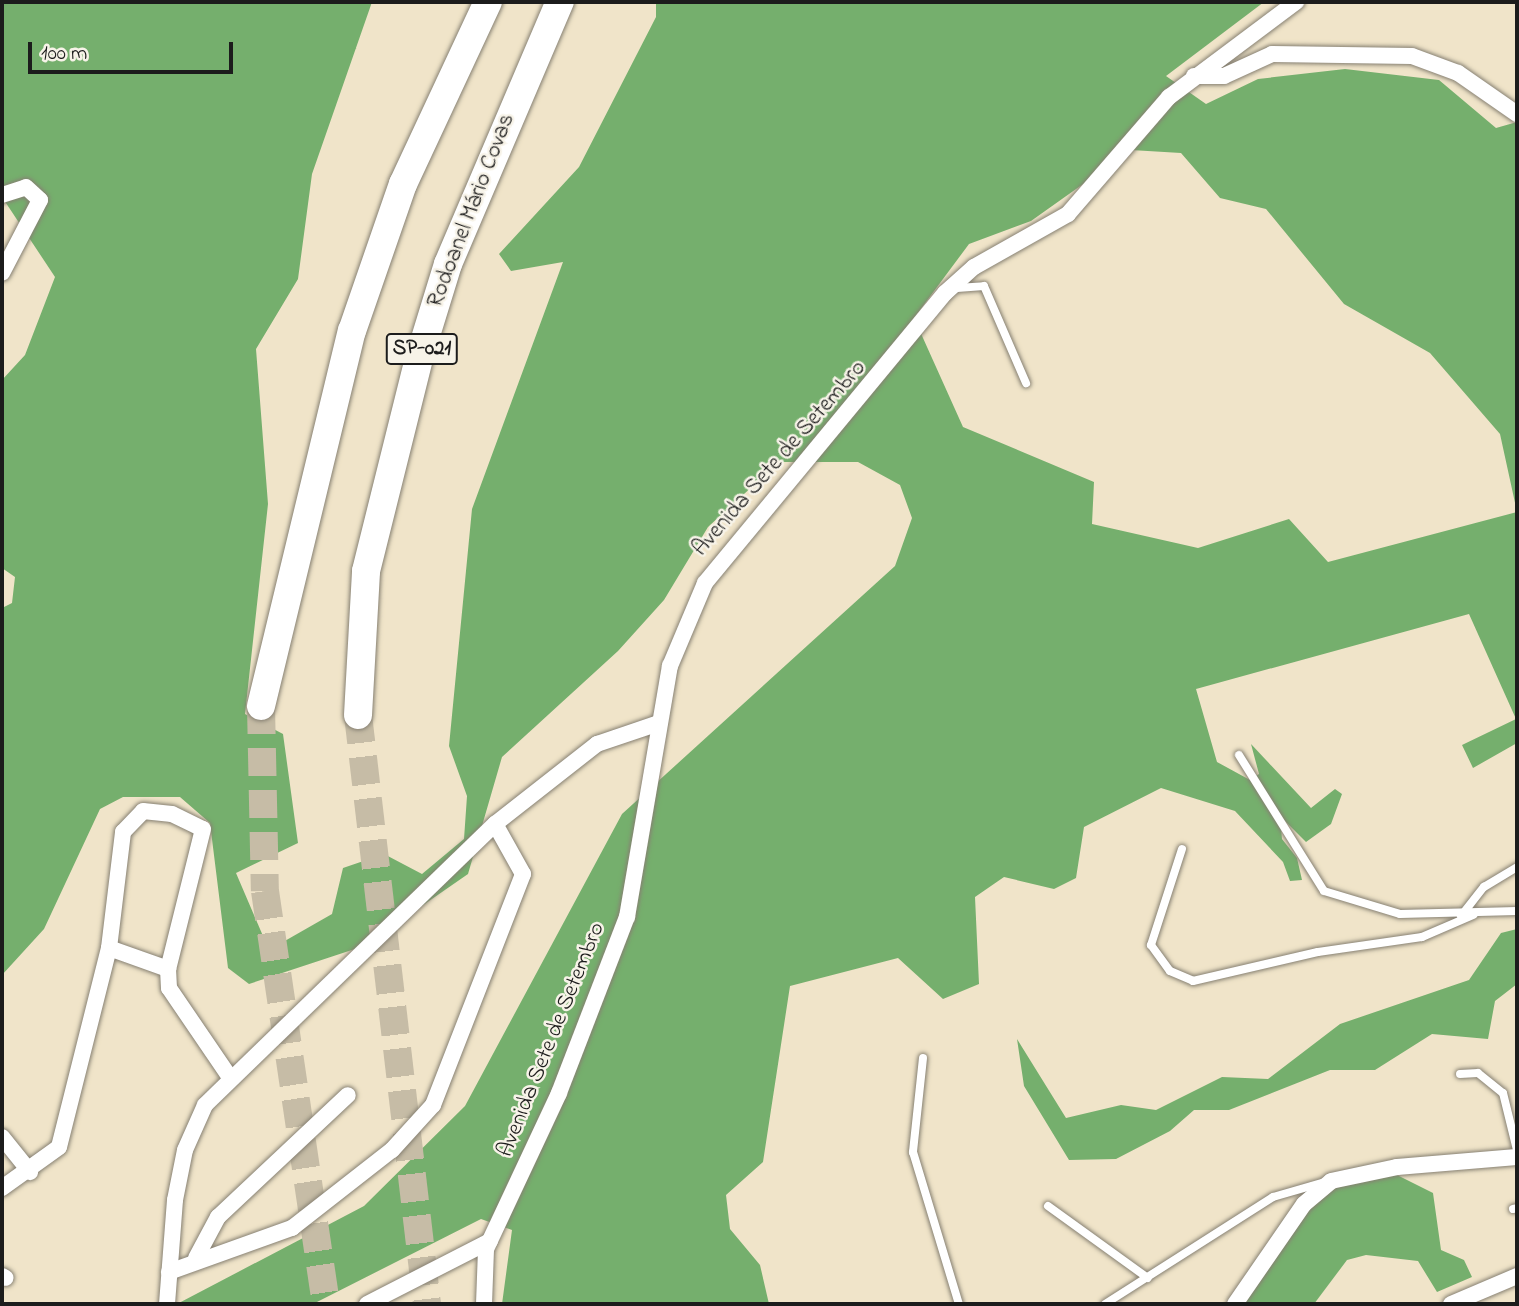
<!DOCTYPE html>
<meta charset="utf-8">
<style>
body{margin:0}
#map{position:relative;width:1519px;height:1306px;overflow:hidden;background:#f0e4c9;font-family:"Indie Flower",sans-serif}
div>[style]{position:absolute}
.forest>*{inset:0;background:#75af6d}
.highway-tunnel>*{height:28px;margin-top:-14px;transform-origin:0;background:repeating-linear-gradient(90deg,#c6bca6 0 28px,transparent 0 42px)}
.roads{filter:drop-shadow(0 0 2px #868072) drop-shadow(0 0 2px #868072)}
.lane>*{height:8px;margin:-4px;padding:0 4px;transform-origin:4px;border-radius:4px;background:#fff}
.street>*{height:16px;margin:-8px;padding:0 8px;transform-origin:8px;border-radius:8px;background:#fff}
.highway>*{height:28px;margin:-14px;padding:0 14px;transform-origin:14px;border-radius:14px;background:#fff}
span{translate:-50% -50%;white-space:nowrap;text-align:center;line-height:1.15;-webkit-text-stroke:5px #f7f3e8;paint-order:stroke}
.shield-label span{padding:2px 5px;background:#f7f3e8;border:2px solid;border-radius:5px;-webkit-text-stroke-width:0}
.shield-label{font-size:21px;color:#1c1c1c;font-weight:700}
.street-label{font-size:23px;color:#1c1c1c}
.frame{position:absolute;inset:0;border:4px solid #1c1c1c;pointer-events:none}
.scale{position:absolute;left:28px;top:42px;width:205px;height:32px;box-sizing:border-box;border:4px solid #1c1c1c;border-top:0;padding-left:9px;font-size:21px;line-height:24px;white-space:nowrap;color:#1c1c1c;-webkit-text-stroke:5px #f7f3e8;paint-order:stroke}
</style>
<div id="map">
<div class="forest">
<div style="clip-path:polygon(evenodd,2px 2px,372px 2px,312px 174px,298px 279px,256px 349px,268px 504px,245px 714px,283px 734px,298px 843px,236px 873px,269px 950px,332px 914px,343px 868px,384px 854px,422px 874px,464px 839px,467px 796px,449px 746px,472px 509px,563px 262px,511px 271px,499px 254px,579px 167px,656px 17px,656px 2px,1264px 2px,1166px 76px,1206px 104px,1258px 79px,1345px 69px,1439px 80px,1496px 128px,1517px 122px,1517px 743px,1473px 768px,1462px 745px,1516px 719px,1469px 614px,1196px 689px,1217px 762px,1250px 780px,1259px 774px,1251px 744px,1311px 808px,1335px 789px,1342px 794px,1331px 824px,1306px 842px,1280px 816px,1282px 839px,1297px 858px,1302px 880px,1290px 881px,1283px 862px,1235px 811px,1161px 788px,1084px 827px,1076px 878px,1054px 889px,1004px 877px,975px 897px,979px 984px,943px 999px,898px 958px,790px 986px,763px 1162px,726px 1195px,730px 1229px,760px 1265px,769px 1304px,502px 1304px,512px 1230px,481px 1219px,313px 1304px,177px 1304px,364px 1206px,465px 1106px,622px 814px,895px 566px,912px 518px,900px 485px,858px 462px,779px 462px,708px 527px,664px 600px,618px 651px,502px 757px,468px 874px,364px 946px,249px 984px,228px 968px,210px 823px,180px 797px,123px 797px,100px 809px,44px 929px,2px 975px,2px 608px,12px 603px,15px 577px,2px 568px,2px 380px,25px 355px,55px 277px,2px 197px,2px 2px,1131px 150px,1181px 153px,1220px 198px,1266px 209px,1344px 304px,1430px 353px,1500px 434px,1517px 512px,1328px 562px,1289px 519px,1198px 548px,1092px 524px,1094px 482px,963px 427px,914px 318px,969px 244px,1031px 221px,1131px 150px)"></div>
<div style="clip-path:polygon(1517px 929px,1517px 984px,1495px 1001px,1488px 1039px,1432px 1034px,1375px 1070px,1330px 1070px,1229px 1110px,1194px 1110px,1170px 1131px,1116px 1159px,1069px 1160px,1024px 1086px,1017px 1039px,1066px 1118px,1121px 1105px,1156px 1110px,1222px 1077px,1268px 1079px,1340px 1024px,1469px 980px,1501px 933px)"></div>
<div style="clip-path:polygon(1395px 1174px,1433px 1193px,1441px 1250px,1464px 1260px,1472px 1277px,1437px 1292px,1418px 1261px,1366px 1255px,1347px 1260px,1314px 1304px,1242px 1304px,1312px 1201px,1342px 1185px)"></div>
</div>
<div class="highway-tunnel">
<div style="left:261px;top:706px;width:185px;rotate:88.8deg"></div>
<div style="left:265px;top:891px;width:417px;rotate:81.6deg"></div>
<div style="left:358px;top:715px;width:593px;rotate:83.32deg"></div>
</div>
<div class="roads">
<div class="lane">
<div style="left:957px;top:288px;width:27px;rotate:-4deg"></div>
<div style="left:984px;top:286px;width:106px;rotate:66.6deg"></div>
<div style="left:1239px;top:755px;width:160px;rotate:58deg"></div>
<div style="left:1324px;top:891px;width:79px;rotate:16.8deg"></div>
<div style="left:1400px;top:914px;width:117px;rotate:-1.5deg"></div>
<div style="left:1182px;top:849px;width:101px;rotate:107.9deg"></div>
<div style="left:1151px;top:945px;width:32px;rotate:54deg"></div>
<div style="left:1170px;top:971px;width:25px;rotate:23deg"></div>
<div style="left:1193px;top:981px;width:128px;rotate:-13.1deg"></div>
<div style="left:1318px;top:952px;width:105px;rotate:-8.2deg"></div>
<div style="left:1422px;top:937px;width:56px;rotate:-23.3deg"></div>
<div style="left:1461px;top:916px;width:37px;rotate:-52deg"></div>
<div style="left:1484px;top:887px;width:39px;rotate:-31deg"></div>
<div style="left:923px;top:1058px;width:95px;rotate:96.1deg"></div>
<div style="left:913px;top:1152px;width:159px;rotate:73.2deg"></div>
<div style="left:1460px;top:1074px;width:18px;rotate:-3deg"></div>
<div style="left:1478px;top:1073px;width:32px;rotate:39deg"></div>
<div style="left:1503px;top:1093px;width:59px;rotate:76.2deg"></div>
<div style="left:1048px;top:1206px;width:123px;rotate:35.8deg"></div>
<div style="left:1513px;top:1209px;width:4px;rotate:-14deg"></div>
<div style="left:1105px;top:1304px;width:199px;rotate:-32.5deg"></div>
<div style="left:1273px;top:1197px;width:54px;rotate:-16.1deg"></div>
</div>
<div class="street">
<div style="left:1194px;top:76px;width:30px"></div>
<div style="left:1224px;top:76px;width:53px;rotate:-24.6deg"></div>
<div style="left:1272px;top:54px;width:140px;rotate:0.8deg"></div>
<div style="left:1412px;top:56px;width:49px;rotate:20.3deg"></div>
<div style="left:1458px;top:73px;width:72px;rotate:34.8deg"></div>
<div style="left:2px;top:195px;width:25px;rotate:-18deg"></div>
<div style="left:26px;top:187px;width:19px;rotate:43deg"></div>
<div style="left:40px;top:200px;width:82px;rotate:117.5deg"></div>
<div style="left:109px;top:948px;width:117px;rotate:-83.1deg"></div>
<div style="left:123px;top:832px;width:29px;rotate:-46deg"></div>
<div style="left:143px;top:811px;width:29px;rotate:6deg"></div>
<div style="left:172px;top:814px;width:34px;rotate:26deg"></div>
<div style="left:203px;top:829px;width:144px;rotate:104deg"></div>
<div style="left:168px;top:969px;width:19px;rotate:87deg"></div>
<div style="left:169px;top:988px;width:107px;rotate:55.7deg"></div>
<div style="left:2px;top:1137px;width:45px;rotate:51.3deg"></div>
<div style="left:2px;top:1188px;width:70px;rotate:-35.7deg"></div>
<div style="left:59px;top:1147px;width:205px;rotate:-75.9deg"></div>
<div style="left:109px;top:948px;width:63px;rotate:19.6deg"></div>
<div style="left:196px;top:1258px;width:47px;rotate:-61.8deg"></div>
<div style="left:218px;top:1217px;width:178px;rotate:-43.2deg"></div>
<div style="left:169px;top:1272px;width:131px;rotate:-19.7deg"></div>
<div style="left:292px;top:1228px;width:127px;rotate:-38deg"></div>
<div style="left:392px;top:1150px;width:61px;rotate:-47.7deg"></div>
<div style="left:433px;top:1105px;width:248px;rotate:-68.7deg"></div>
<div style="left:523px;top:874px;width:57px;rotate:-119.2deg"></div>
<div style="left:495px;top:824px;width:130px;rotate:-38.1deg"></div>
<div style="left:597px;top:744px;width:65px;rotate:-18.7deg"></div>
<div style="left:2px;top:1276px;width:4px;rotate:27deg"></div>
<div style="left:167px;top:1304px;width:104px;rotate:-85.6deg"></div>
<div style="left:175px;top:1200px;width:51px;rotate:-78.7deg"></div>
<div style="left:185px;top:1150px;width:49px;rotate:-66deg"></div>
<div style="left:205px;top:1105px;width:404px;rotate:-44.1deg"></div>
<div style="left:367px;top:1304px;width:138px;rotate:-27.1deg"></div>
<div style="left:484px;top:1304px;width:55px;rotate:-87.9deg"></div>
<div style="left:486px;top:1249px;width:172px;rotate:-64.9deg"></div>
<div style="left:559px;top:1093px;width:189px;rotate:-68.9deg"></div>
<div style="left:627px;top:917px;width:255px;rotate:-80.3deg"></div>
<div style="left:670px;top:666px;width:90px;rotate:-67.1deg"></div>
<div style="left:705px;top:583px;width:376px;rotate:-50.4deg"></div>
<div style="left:945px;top:293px;width:39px;rotate:-42deg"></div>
<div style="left:974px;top:267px;width:108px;rotate:-29.4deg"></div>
<div style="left:1068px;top:214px;width:155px;rotate:-49.2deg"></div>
<div style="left:1169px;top:97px;width:159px;rotate:-36.8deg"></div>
<div style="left:1235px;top:1304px;width:121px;rotate:-55.4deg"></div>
<div style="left:1304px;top:1204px;width:35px;rotate:-40deg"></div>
<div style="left:1331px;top:1181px;width:67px;rotate:-12deg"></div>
<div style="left:1397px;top:1167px;width:120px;rotate:-4.8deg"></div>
<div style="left:1451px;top:1304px;width:72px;rotate:-23deg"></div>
</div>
<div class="highway">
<div style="left:261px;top:706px;width:386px;rotate:-76.4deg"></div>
<div style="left:352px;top:331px;width:156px;rotate:-70.9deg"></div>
<div style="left:403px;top:184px;width:201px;rotate:-65deg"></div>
<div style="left:358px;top:715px;width:144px;rotate:-86.8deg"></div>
<div style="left:366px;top:571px;width:223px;rotate:-76deg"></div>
<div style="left:420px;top:355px;width:95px;rotate:-72.9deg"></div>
<div style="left:448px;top:264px;width:285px;rotate:-66.9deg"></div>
</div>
</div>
<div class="shield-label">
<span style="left:422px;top:349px">SP-021</span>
</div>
<div class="street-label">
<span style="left:472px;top:211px;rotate:-69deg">Rodoanel Mário Covas</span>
<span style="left:780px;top:459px;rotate:-49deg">Avenida Sete de Setembro</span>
<span style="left:552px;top:1040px;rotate:-68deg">Avenida Sete de Setembro</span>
</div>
<div class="frame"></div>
<div class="scale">100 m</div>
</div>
